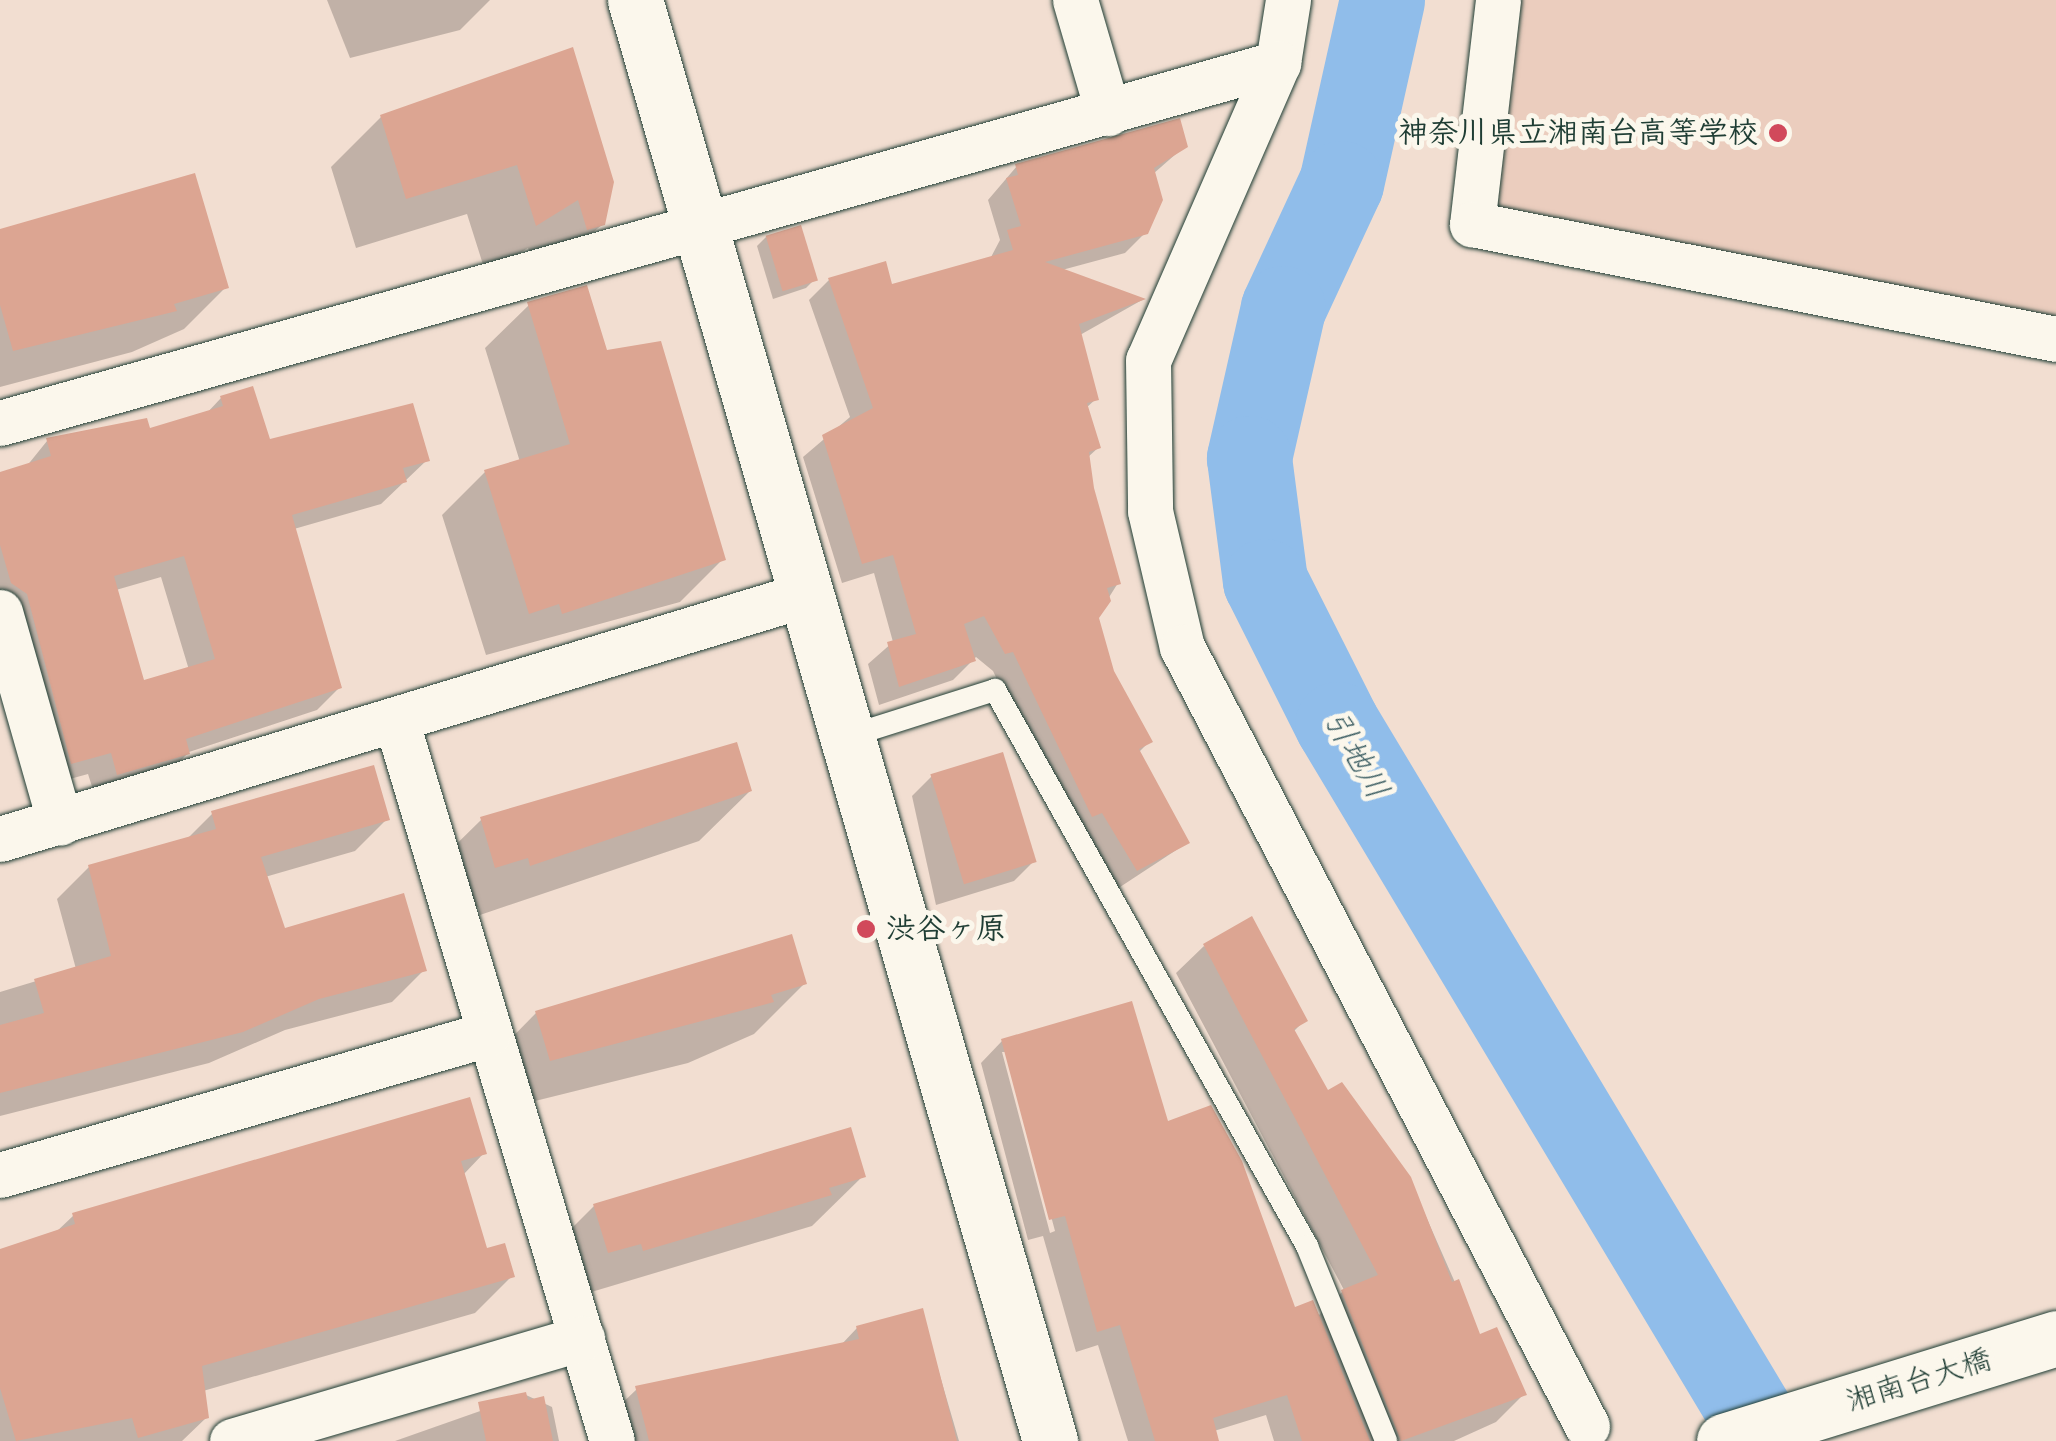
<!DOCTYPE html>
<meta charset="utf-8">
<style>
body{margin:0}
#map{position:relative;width:2056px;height:1441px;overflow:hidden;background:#f2ded1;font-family:"Comic Neue","Klee One",sans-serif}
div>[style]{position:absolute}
.built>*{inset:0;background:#ebcdbe}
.shadow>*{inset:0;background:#0003}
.river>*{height:85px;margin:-42.5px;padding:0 42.5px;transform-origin:42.5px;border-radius:42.5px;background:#90bdea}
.building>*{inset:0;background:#dca592;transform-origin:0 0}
.roads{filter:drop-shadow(0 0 2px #1f3d34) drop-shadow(0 0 2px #1f3d34)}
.service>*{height:22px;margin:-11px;padding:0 11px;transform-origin:11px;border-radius:11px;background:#fbf7ec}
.minor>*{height:45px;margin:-22.5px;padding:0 22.5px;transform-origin:22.5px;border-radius:22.5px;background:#fbf7ec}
.tertiary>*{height:55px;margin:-27.5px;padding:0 27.5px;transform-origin:27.5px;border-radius:27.5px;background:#fbf7ec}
.dots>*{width:28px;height:28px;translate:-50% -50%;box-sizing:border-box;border:5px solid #fbf7ec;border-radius:50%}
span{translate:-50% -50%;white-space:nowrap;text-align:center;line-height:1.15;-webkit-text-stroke:10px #fbf7ec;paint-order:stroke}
.poi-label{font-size:30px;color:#1f3d34;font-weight:700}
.right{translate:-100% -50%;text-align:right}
.left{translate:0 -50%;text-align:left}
.street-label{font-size:30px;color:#1f3d34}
.water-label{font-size:32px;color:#3b5d62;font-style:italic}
</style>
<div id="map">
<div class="built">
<div style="clip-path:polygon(1519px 0,2056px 0,2056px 328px,1496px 218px,1489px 198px)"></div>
</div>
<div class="shadow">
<div style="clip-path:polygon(327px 0,490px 0,460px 30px,350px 58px)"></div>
<div style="clip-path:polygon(381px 117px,611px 182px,603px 224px,537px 279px,528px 248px,486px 274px,467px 214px,356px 248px,331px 167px)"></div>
<div style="clip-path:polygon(1185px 146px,1153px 174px,1145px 233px,1125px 253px,1062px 270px,1142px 300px,1080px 335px,1096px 399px,1086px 408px,1099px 447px,1087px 458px,1092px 488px,1118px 583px,1096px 618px,1112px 672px,1150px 741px,1138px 753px,1187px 843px,1117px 889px,1072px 835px,993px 671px,976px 657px,953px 680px,879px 705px,868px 664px,893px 642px,874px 573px,842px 583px,803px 457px,850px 417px,809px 300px,829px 280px,891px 287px,990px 259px,1000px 240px,988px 200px,1017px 166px)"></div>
<div style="clip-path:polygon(0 232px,226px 287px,184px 329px,132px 352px,0 387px)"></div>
<div style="clip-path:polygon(766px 237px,815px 279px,806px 288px,773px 299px,757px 246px)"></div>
<div style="clip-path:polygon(529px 305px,605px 353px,723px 559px,680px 602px,486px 655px,442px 515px,485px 472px,520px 462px,485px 348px)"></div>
<div style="clip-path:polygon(evenodd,221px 398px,269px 442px,427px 460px,381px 504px,294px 529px,339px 688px,317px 710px,189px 752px,165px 776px,95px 796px,88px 774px,48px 785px,0 613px,0 474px,26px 467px,47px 441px,148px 431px,205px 415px,221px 398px,161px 577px,189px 670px,143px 683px,116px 590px,161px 577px)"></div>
<div style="clip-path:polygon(932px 776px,1034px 861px,1014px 881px,936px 905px,912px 796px)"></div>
<div style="clip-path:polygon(750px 791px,699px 841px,480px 915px,478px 907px,444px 917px,430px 870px,481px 820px)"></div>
<div style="clip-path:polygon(213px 813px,387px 819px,355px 851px,265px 877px,283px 931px,424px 970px,392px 1002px,285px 1030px,209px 1063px,0 1116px,0 992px,76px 969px,57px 899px,89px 867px,186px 840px)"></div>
<div style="clip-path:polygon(evenodd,1204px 946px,1305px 1020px,1293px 1032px,1327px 1094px,1409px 1178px,1479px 1337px,1524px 1394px,1496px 1422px,1454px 1441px,1274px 1441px,1266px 1415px,1214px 1431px,1217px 1441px,1128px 1441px,1098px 1345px,1076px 1352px,1043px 1236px,1028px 1240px,981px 1063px,1002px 1041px,1166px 1124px,1293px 1311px,1317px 1317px,1344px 1290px,1176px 973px,1204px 946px,1002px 1052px,1007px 1052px,1055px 1231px,1050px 1233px,1002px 1052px)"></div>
<div style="clip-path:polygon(805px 983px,754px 1034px,688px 1063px,499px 1110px,486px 1064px,536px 1013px)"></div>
<div style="clip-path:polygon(484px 1153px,463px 1175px,485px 1251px,512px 1276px,475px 1313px,203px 1391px,207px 1417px,182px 1441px,0 1441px,0 1251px,55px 1233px,74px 1215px)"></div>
<div style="clip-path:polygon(863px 1176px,812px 1226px,558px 1302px,544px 1256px,594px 1206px)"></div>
<div style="clip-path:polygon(921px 1311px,959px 1441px,625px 1441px,617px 1408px,637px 1389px,840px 1346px,857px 1328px)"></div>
<div style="clip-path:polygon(526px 1395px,552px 1407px,559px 1441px,395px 1441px)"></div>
</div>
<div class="river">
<div style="left:1382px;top:0;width:188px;rotate:102.6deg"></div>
<div style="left:1341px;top:183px;width:138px;rotate:114.9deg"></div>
<div style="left:1283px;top:308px;width:154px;rotate:102.8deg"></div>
<div style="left:1249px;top:458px;width:124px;rotate:82.6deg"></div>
<div style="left:1265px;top:581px;width:160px;rotate:63.3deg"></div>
<div style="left:1337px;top:724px;width:836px;rotate:59.05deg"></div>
</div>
<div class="building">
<div style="clip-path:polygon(573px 47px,614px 182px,605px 225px,587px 230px,578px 200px,536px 226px,517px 165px,406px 199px,380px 115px)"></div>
<div style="clip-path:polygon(1180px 118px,1188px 147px,1154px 168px,1163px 200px,1148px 234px,1045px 262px,1146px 299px,1079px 324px,1099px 400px,1087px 403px,1101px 448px,1089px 452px,1094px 488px,1121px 584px,1107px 588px,1111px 601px,1099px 618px,1114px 671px,1153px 742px,1139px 749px,1190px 843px,1137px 871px,1102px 813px,1092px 817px,1013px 652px,1005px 654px,984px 616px,964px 624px,976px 661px,899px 687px,887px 642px,916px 634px,893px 555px,862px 564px,822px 435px,873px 408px,828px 278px,886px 261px,892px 284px,1013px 250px,1007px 230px,1021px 226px,1006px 178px,1018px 175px,1015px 164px)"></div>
<div style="clip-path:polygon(195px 173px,229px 288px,174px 304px,177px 311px,13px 351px,0 305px,0 229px)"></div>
<div style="left:801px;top:225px;width:58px;height:37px;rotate:73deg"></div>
<div style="clip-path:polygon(587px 285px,607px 350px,661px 341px,726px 560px,562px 614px,559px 604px,529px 614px,484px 470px,570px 444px,527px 302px)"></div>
<div style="clip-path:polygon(evenodd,253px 386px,270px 439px,413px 403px,430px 461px,403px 468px,407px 482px,292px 515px,342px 688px,186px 739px,190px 754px,117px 775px,111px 753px,71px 764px,27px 594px,11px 583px,0 545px,0 472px,51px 456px,46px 438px,147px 418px,150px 428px,223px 406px,220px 396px,253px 386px,184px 556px,215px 659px,144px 680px,114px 576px,184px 556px)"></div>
<div style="clip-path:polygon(737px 742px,752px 791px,530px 866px,528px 858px,495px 868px,480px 817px)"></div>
<div style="left:1003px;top:752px;width:115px;height:76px;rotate:73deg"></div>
<div style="clip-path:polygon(374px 765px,390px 820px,261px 857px,285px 928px,404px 893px,427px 971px,319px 999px,243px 1032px,0 1093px,0 1025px,44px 1013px,34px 979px,111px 956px,88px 865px,216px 829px,211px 811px)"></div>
<div style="clip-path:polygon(1252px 916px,1308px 1021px,1294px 1029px,1328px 1090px,1342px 1082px,1411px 1177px,1452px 1282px,1459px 1279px,1480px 1334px,1497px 1327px,1527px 1395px,1401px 1441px,1341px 1290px,1378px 1275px,1203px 944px)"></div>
<div style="clip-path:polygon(792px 934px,807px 984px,771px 995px,774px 1002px,550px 1061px,535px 1011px)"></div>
<div style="clip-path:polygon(1132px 1001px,1168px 1121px,1211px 1105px,1242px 1161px,1295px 1307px,1313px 1300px,1370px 1441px,1302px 1441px,1287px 1395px,1213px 1418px,1219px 1441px,1155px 1441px,1120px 1325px,1097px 1332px,1065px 1216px,1049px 1220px,1001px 1039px)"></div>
<div style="clip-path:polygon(470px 1097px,487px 1154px,461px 1161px,487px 1248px,505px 1243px,515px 1277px,202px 1366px,209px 1418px,138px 1438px,132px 1418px,16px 1441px,0 1388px,0 1249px,75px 1224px,72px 1213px)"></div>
<div style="clip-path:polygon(851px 1127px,866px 1177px,829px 1188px,832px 1195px,643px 1251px,641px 1244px,608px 1253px,593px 1204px)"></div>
<div style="clip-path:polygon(923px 1308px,957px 1441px,649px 1441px,635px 1386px,859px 1339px,856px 1326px)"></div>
<div style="clip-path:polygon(526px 1392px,528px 1400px,544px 1396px,553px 1441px,486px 1441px,478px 1402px)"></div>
</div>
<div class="roads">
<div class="service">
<div style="left:853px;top:735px;width:149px;rotate:-17.6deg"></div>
<div style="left:995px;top:690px;width:638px;rotate:60.7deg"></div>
<div style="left:1307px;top:1246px;width:210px;rotate:67.9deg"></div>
</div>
<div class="minor">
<div style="left:1075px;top:0;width:118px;rotate:73.7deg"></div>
<div style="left:1288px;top:0;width:64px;rotate:99deg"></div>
<div style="left:1278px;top:63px;width:324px;rotate:113.6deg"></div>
<div style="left:1148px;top:360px;width:151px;rotate:89.2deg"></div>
<div style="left:1150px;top:511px;width:140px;rotate:76.8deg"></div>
<div style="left:1182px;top:647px;width:878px;rotate:62.53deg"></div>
<div style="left:1498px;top:0;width:226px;rotate:96.6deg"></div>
<div style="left:1472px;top:224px;width:595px;rotate:11.14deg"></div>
<div style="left:0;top:423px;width:1328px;rotate:-15.73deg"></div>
<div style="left:0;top:612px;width:219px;rotate:74.1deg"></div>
<div style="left:397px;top:723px;width:749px;rotate:73.33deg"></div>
<div style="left:0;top:839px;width:843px;rotate:-16.89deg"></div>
<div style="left:0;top:1175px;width:508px;rotate:-16.12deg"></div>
<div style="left:232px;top:1441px;width:365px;rotate:-16.4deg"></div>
</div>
<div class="tertiary">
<div style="left:635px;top:0;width:1500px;rotate:73.93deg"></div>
<div style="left:1724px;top:1441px;width:348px;rotate:-17.2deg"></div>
</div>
</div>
<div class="dots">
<div style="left:1778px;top:133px;background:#d1495b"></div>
<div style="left:866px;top:929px;background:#d1495b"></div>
</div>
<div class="poi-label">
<span class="right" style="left:1758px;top:133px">神奈川県立湘南台高等学校</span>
<span class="left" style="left:886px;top:929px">渋谷ヶ原</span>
</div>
<div class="street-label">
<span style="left:1919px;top:1381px;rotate:-17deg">湘南台大橋</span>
</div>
<div class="water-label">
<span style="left:1356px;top:755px;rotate:60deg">引地川</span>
</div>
</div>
